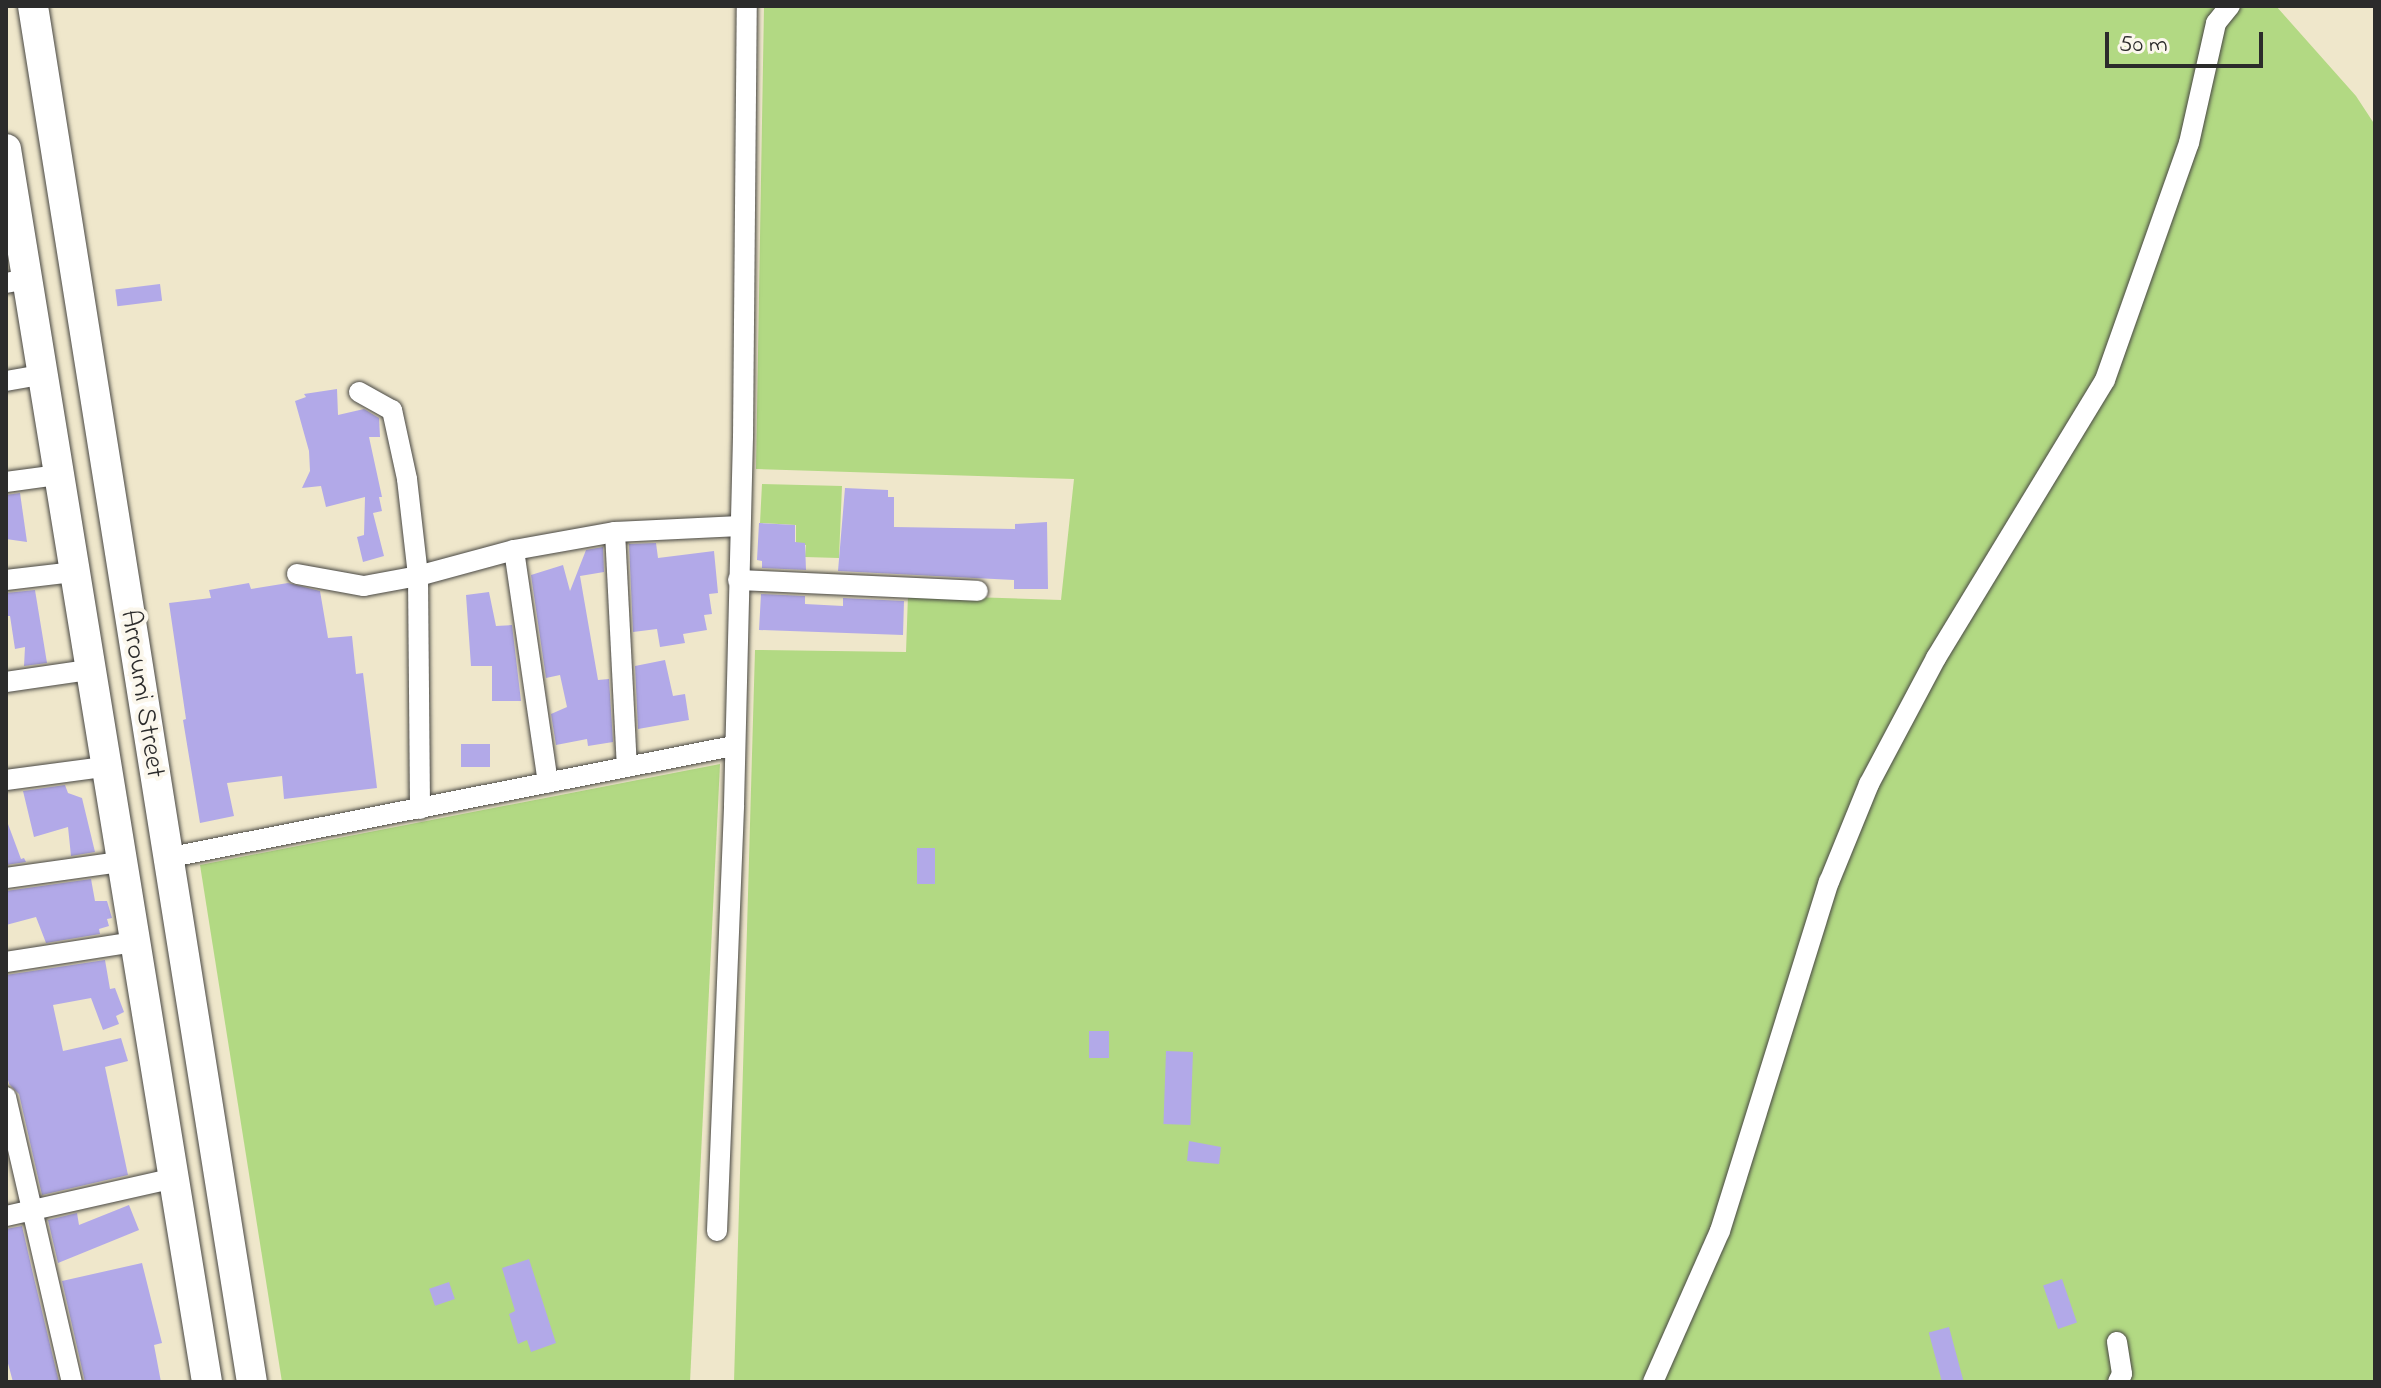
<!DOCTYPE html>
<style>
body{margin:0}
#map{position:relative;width:2381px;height:1388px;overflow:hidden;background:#efe7cb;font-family:"Indie Flower",sans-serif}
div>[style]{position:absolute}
.green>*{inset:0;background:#b2d983}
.building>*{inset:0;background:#b2a9e8;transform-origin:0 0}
.roads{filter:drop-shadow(0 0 2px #484743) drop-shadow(0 0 2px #484743)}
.street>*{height:20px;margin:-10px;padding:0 10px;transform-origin:10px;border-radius:10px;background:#fff}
.primary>*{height:30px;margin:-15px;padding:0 15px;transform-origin:15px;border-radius:15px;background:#fff}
span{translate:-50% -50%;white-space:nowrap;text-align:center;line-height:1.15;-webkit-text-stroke:8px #fbf7ec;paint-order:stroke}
.street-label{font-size:28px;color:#2b2b2b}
.frame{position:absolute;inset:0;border:8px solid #2b2b2b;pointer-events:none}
.scale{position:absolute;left:2105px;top:32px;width:158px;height:36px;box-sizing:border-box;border:4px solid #2b2b2b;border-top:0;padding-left:10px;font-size:24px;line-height:28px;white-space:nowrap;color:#2b2b2b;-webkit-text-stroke:6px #fbf7ec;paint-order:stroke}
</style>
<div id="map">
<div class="green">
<div style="clip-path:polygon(764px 6px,2276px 6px,2356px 96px,2375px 125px,2375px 1382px,734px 1382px,755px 650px,906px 652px,908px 595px,1061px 600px,1074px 479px,756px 469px)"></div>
<div style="clip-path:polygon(762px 484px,842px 486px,839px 558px,805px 557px,806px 545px,796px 544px,796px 525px,760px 523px)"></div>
<div style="clip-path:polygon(720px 764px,690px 1382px,282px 1382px,200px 865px)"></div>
</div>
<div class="building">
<div style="left:160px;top:284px;width:17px;height:45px;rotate:83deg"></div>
<div style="clip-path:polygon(337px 389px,338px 415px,364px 409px,379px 418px,380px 437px,369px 437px,382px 497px,379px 497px,382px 511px,373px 513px,384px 556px,363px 562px,357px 537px,364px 535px,365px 497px,326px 507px,321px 486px,302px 488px,310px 471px,309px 451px,295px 401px,306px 397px,304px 394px)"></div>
<div style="clip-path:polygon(845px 488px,888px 490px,888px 497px,894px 497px,894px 527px,1015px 529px,1015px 524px,1047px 522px,1048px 589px,1014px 589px,1014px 580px,838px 571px)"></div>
<div style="clip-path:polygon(20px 493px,27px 542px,6px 539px,6px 495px)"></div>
<div style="clip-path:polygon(759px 523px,795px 525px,795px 542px,805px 543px,806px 570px,762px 568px,762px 561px,757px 560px)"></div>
<div style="clip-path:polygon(656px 543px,658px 558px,714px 551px,718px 593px,709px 594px,712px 614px,704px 615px,707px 630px,683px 634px,685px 643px,660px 647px,657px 629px,633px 632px,629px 544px)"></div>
<div style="clip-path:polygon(603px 547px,604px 572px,580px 576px,598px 680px,609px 679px,613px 742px,588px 746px,587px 739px,556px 745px,551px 714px,567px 707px,560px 675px,546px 678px,531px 575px,563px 565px,570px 591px,586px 550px)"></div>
<div style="clip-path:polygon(249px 583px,251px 589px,288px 583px,320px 591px,328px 638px,352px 636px,356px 674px,363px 673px,377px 788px,284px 799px,282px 776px,227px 783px,234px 816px,200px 823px,183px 720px,186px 719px,169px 603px,211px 598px,209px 590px)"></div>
<div style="clip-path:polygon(35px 590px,47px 663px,24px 666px,25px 647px,15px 649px,10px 616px,6px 616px,6px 593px)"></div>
<div style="clip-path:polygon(489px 592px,496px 626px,512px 625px,521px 701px,492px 701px,492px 666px,471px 666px,466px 595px)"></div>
<div style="clip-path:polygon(761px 594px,805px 596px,805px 604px,843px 606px,843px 598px,904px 601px,903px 635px,759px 630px)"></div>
<div style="clip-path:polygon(665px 660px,673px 696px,685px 694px,689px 720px,638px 729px,635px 666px)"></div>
<div style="left:461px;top:744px;width:29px;height:23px"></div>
<div style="clip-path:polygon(65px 785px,68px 793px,82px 798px,95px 852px,71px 856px,68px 827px,34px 837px,23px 791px)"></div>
<div style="clip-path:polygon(8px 824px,21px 859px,24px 858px,26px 862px,6px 865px)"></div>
<div style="left:917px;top:848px;width:18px;height:36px"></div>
<div style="clip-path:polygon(91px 879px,95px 901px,107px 901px,112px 918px,107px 919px,109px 926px,99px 929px,100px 934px,46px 943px,36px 917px,6px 925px,6px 891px)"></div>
<div style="clip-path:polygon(105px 960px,110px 989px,115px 988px,124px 1012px,116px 1016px,119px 1024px,103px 1030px,91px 998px,53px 1005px,63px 1051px,121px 1038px,128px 1061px,105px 1067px,128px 1175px,42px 1195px,19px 1094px,9px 1084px,6px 1072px,6px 975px)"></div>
<div style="left:1089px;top:1031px;width:20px;height:27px"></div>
<div style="left:1166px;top:1051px;width:27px;height:73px;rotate:2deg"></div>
<div style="clip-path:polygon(1189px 1141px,1221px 1147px,1219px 1164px,1187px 1161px)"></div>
<div style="clip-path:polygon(129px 1205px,139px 1230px,58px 1263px,48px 1220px,77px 1213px,79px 1225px)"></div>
<div style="clip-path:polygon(22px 1226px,33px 1274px,59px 1382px,13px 1382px,6px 1356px,6px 1229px)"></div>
<div style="clip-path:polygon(529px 1259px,556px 1343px,531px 1352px,527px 1340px,518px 1344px,509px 1314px,515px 1311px,502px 1268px)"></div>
<div style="clip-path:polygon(142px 1263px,162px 1343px,154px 1345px,161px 1382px,85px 1382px,62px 1281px)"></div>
<div style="left:2062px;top:1279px;width:46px;height:20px;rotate:71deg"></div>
<div style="left:449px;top:1282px;width:18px;height:21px;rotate:71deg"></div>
<div style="left:1949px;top:1327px;width:57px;height:21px;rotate:75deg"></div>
</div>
<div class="roads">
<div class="street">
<div style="left:6px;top:283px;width:20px;rotate:-11deg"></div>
<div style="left:6px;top:381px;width:36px;rotate:-10deg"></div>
<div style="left:359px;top:392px;width:38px;rotate:29deg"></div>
<div style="left:392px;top:410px;width:71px;rotate:77.7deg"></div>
<div style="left:407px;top:479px;width:98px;rotate:83.5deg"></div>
<div style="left:418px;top:576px;width:233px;rotate:89.5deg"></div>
<div style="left:6px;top:482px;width:51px;rotate:-7.8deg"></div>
<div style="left:615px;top:532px;width:235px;rotate:87.1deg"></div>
<div style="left:514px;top:550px;width:235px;rotate:81.7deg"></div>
<div style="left:297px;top:574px;width:68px;rotate:10.2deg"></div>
<div style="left:364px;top:586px;width:55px;rotate:-10.5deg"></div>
<div style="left:418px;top:576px;width:99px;rotate:-15.2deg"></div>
<div style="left:514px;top:550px;width:103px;rotate:-10.1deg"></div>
<div style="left:615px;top:532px;width:125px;rotate:-2.7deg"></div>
<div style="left:6px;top:580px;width:67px;rotate:-6.8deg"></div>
<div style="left:738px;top:580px;width:240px;rotate:2.6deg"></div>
<div style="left:6px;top:682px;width:83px;rotate:-8.3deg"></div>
<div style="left:6px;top:780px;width:99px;rotate:-7.6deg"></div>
<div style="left:166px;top:858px;width:578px;rotate:-11.17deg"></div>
<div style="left:6px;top:878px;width:115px;rotate:-8deg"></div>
<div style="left:6px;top:962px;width:129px;rotate:-8.9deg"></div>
<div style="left:6px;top:1097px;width:293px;rotate:77deg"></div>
<div style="left:6px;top:1216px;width:172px;rotate:-12.7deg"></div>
<div style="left:717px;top:1231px;width:426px;rotate:-87.7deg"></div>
<div style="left:734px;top:805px;width:368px;rotate:-88.6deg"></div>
<div style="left:743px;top:437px;width:431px;rotate:-89.5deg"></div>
<div style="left:2117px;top:1342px;width:32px;rotate:81deg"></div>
<div style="left:2122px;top:1374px;width:9px;rotate:117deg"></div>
<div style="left:1653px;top:1382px;width:165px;rotate:-66.1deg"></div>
<div style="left:1720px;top:1231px;width:366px;rotate:-72.7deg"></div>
<div style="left:1829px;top:882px;width:106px;rotate:-67.8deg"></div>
<div style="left:1869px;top:784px;width:143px;rotate:-62deg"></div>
<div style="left:1936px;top:658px;width:325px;rotate:-58.7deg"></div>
<div style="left:2105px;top:380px;width:251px;rotate:-70.5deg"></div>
<div style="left:2189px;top:143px;width:123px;rotate:-77.3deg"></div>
<div style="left:2216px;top:23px;width:22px;rotate:-51deg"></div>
</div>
<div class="primary">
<div style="left:33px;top:6px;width:1393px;rotate:80.96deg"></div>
<div style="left:6px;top:149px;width:1249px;rotate:80.74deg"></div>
</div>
</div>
<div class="street-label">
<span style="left:141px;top:694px;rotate:81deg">Arroumi Street</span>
</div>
<div class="frame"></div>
<div class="scale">50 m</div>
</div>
